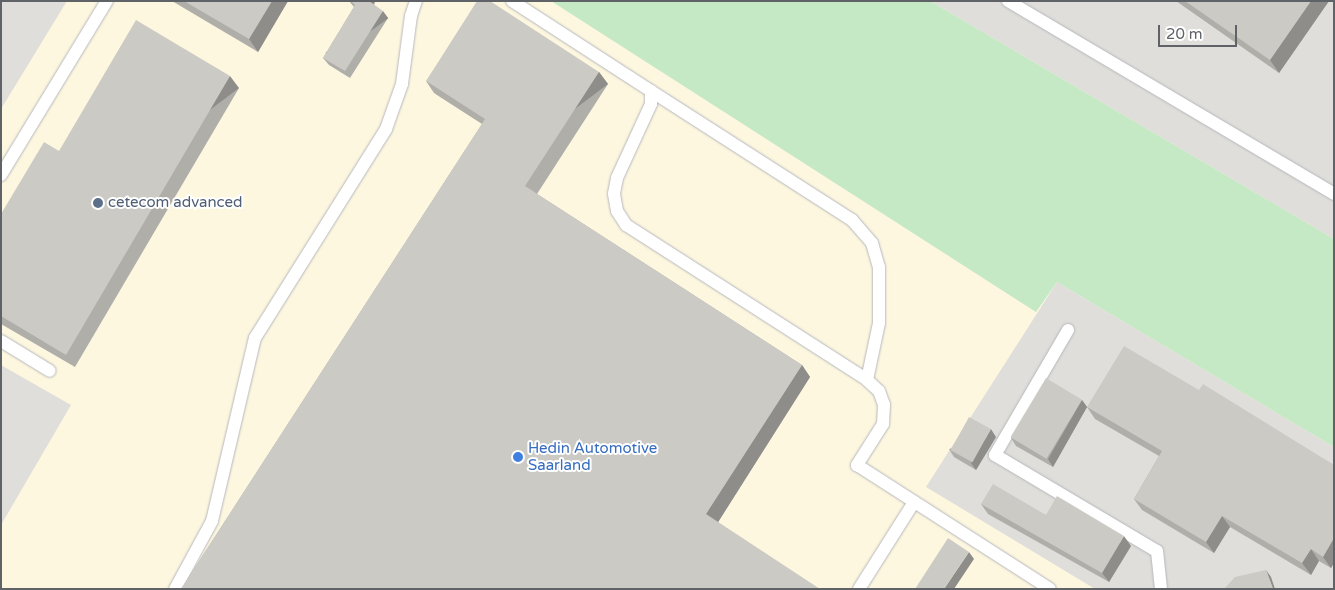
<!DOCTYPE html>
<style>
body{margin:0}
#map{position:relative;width:1335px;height:590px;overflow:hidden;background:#f1efe8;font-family:"Varela Round",sans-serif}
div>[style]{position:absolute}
.commercial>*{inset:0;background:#fef7e0;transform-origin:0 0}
.industrial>*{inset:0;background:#e0deda}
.green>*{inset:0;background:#c5e8c5}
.roads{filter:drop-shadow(0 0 1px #b5b8bc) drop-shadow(0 0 1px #b5b8bc)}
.lane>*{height:12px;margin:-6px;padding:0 6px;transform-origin:6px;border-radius:6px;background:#fff}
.wall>*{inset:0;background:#afaea9}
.shaded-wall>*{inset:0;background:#8f8d8a;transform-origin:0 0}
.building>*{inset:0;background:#cccac5;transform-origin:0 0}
.dots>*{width:14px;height:14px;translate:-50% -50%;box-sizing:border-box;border:2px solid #fff;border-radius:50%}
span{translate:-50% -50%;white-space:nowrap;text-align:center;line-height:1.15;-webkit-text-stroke:4px #fff;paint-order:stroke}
.service-label{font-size:15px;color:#4e5e75}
.left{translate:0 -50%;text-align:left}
.shop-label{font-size:15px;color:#366cbe}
.frame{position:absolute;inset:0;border:2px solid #5f6368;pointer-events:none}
.scale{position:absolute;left:1158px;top:25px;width:79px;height:22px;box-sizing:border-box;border:2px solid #5f6368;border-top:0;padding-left:6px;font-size:15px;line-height:18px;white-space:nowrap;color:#5f6368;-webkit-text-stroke:4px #fff;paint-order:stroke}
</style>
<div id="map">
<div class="commercial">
<div style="left:1px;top:1px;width:1333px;height:588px"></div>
</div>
<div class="industrial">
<div style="clip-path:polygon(1px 1px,67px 1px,1px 109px)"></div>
<div style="clip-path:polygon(930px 1px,1334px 1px,1334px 239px)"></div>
<div style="clip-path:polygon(1057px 282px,1334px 447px,1334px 589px,1095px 589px,926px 487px)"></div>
<div style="clip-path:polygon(1px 365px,71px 405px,1px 525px)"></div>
</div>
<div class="green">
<div style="clip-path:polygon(551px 1px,930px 1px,1334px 239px,1334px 447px,1057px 282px,1036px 312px)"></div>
</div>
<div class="roads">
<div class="lane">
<div style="left:512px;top:1px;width:166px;rotate:32.9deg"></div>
<div style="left:651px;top:91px;width:13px;rotate:90deg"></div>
<div style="left:651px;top:104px;width:81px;rotate:114.7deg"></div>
<div style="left:617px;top:178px;width:16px;rotate:101deg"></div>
<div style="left:614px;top:194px;width:17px;rotate:80deg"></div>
<div style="left:617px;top:211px;width:17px;rotate:57deg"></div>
<div style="left:626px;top:225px;width:287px;rotate:32.7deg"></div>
<div style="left:867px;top:380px;width:16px;rotate:43deg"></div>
<div style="left:879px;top:391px;width:15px;rotate:70deg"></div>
<div style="left:884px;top:405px;width:19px;rotate:93deg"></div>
<div style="left:883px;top:424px;width:49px;rotate:122.4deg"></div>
<div style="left:857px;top:465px;width:229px;rotate:32.7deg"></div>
<div style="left:1008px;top:1px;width:379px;rotate:30.6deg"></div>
<div style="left:651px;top:91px;width:239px;rotate:32.7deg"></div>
<div style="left:852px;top:220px;width:30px;rotate:49deg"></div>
<div style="left:872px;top:243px;width:25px;rotate:74deg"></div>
<div style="left:879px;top:267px;width:56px;rotate:90deg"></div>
<div style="left:879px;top:323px;width:58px;rotate:101.9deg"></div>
<div style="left:1px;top:175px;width:204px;rotate:-58.7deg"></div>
<div style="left:1068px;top:330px;width:145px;rotate:120.3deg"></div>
<div style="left:995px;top:455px;width:188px;rotate:30.7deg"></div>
<div style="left:1157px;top:551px;width:38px;rotate:84deg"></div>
<div style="left:1px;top:341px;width:57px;rotate:31.5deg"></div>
<div style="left:175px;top:589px;width:77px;rotate:-61.4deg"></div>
<div style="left:212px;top:521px;width:188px;rotate:-76.8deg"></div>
<div style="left:255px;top:338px;width:247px;rotate:-57.9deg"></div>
<div style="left:386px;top:129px;width:48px;rotate:-70.4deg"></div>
<div style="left:402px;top:84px;width:69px;rotate:-82.5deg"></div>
<div style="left:411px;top:16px;width:16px;rotate:-72deg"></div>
<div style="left:859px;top:589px;width:103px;rotate:-57.7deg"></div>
</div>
</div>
<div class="wall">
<div style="clip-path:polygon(172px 1px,288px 1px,258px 52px)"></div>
<div style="clip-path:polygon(349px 1px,375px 1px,374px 5px,388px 18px,350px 78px,329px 65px,323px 58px,354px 7px)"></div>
<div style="clip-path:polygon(1176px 1px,1329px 1px,1279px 73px)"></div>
<div style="clip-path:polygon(599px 72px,608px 84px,537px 194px,802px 365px,810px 377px,718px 522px,181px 589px,482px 124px,434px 93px,426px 81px)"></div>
<div style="clip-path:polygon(239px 88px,75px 367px,1px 324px,1px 214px,59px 151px)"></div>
<div style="clip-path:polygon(1199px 390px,1334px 465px,1334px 563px,1331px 568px,1319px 561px,1311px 575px,1230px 527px,1214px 553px,1142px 510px,1134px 499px,1159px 456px,1095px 419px,1087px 407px,1053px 467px,1016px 446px,1011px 438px,1082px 400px,1087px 407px)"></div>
<div style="clip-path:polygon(996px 437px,976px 470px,954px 457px,949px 449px)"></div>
<div style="clip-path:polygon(981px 504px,1046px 515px,1131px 546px,1109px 582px,988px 514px)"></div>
</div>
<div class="shaded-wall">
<div style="clip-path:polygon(272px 1px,288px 1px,258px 52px,249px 39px)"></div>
<div style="clip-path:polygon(368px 1px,375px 1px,373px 8px)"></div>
<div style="clip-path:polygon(1311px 1px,1329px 1px,1279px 73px,1270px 60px)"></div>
<div style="left:383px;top:11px;width:9px;height:71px;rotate:54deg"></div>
<div style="left:599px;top:72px;width:15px;height:136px;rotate:53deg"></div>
<div style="left:230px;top:76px;width:15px;height:324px;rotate:53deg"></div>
<div style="clip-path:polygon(802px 365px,810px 377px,715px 527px,706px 514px)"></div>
<div style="clip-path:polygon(1082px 400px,1087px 407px,1053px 467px,1048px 459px)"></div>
<div style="clip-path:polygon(991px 429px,996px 437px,976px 470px,971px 463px)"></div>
<div style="clip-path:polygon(1222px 516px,1230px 527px,1214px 553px,1206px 542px)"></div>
<div style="clip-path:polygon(1124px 536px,1131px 546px,1109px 582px,1102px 573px)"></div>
<div style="clip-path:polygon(1334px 538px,1334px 563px,1331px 568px,1323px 557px)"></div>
<div style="clip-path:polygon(1311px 549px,1319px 561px,1311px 575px,1302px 563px)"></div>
<div style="clip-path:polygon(969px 552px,974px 559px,954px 589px,944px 589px)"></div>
<div style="clip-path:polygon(1266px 570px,1271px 577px,1275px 589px,1273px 589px)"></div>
</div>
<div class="building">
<div style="clip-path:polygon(184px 1px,272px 1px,249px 39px)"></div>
<div style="clip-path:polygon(351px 1px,369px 1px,383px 11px,345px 71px,323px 58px,355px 5px)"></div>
<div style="clip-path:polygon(477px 1px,490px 1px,599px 72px,525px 186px,802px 365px,706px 514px,820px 589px,181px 589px,485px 119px,426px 81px)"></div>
<div style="clip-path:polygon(1185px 1px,1311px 1px,1270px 60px)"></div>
<div style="clip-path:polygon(136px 20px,230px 76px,66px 355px,1px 316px,1px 214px,44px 142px,59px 151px)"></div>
<div style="clip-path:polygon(1124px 346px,1199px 390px,1203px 384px,1334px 465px,1334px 538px,1323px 557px,1311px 549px,1302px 563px,1222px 516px,1206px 542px,1134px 499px,1162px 451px,1087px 407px)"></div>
<div style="left:1046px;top:378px;width:42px;height:69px;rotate:31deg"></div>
<div style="left:969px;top:417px;width:25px;height:38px;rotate:29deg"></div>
<div style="clip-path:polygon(993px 484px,1046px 515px,1057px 496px,1124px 536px,1102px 573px,981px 504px)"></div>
<div style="clip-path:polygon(948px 538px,969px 552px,944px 589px,915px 589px)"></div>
<div style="clip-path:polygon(1266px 570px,1273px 589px,1224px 589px,1235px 577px)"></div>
</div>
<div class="dots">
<div style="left:98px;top:203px;background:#5c6f8a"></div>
<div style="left:518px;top:457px;background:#3f7fe0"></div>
</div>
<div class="service-label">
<span class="left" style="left:108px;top:203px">cetecom advanced</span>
</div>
<div class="shop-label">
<span class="left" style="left:528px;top:457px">Hedin Automotive<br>Saarland</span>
</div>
<div class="frame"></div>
<div class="scale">20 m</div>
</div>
